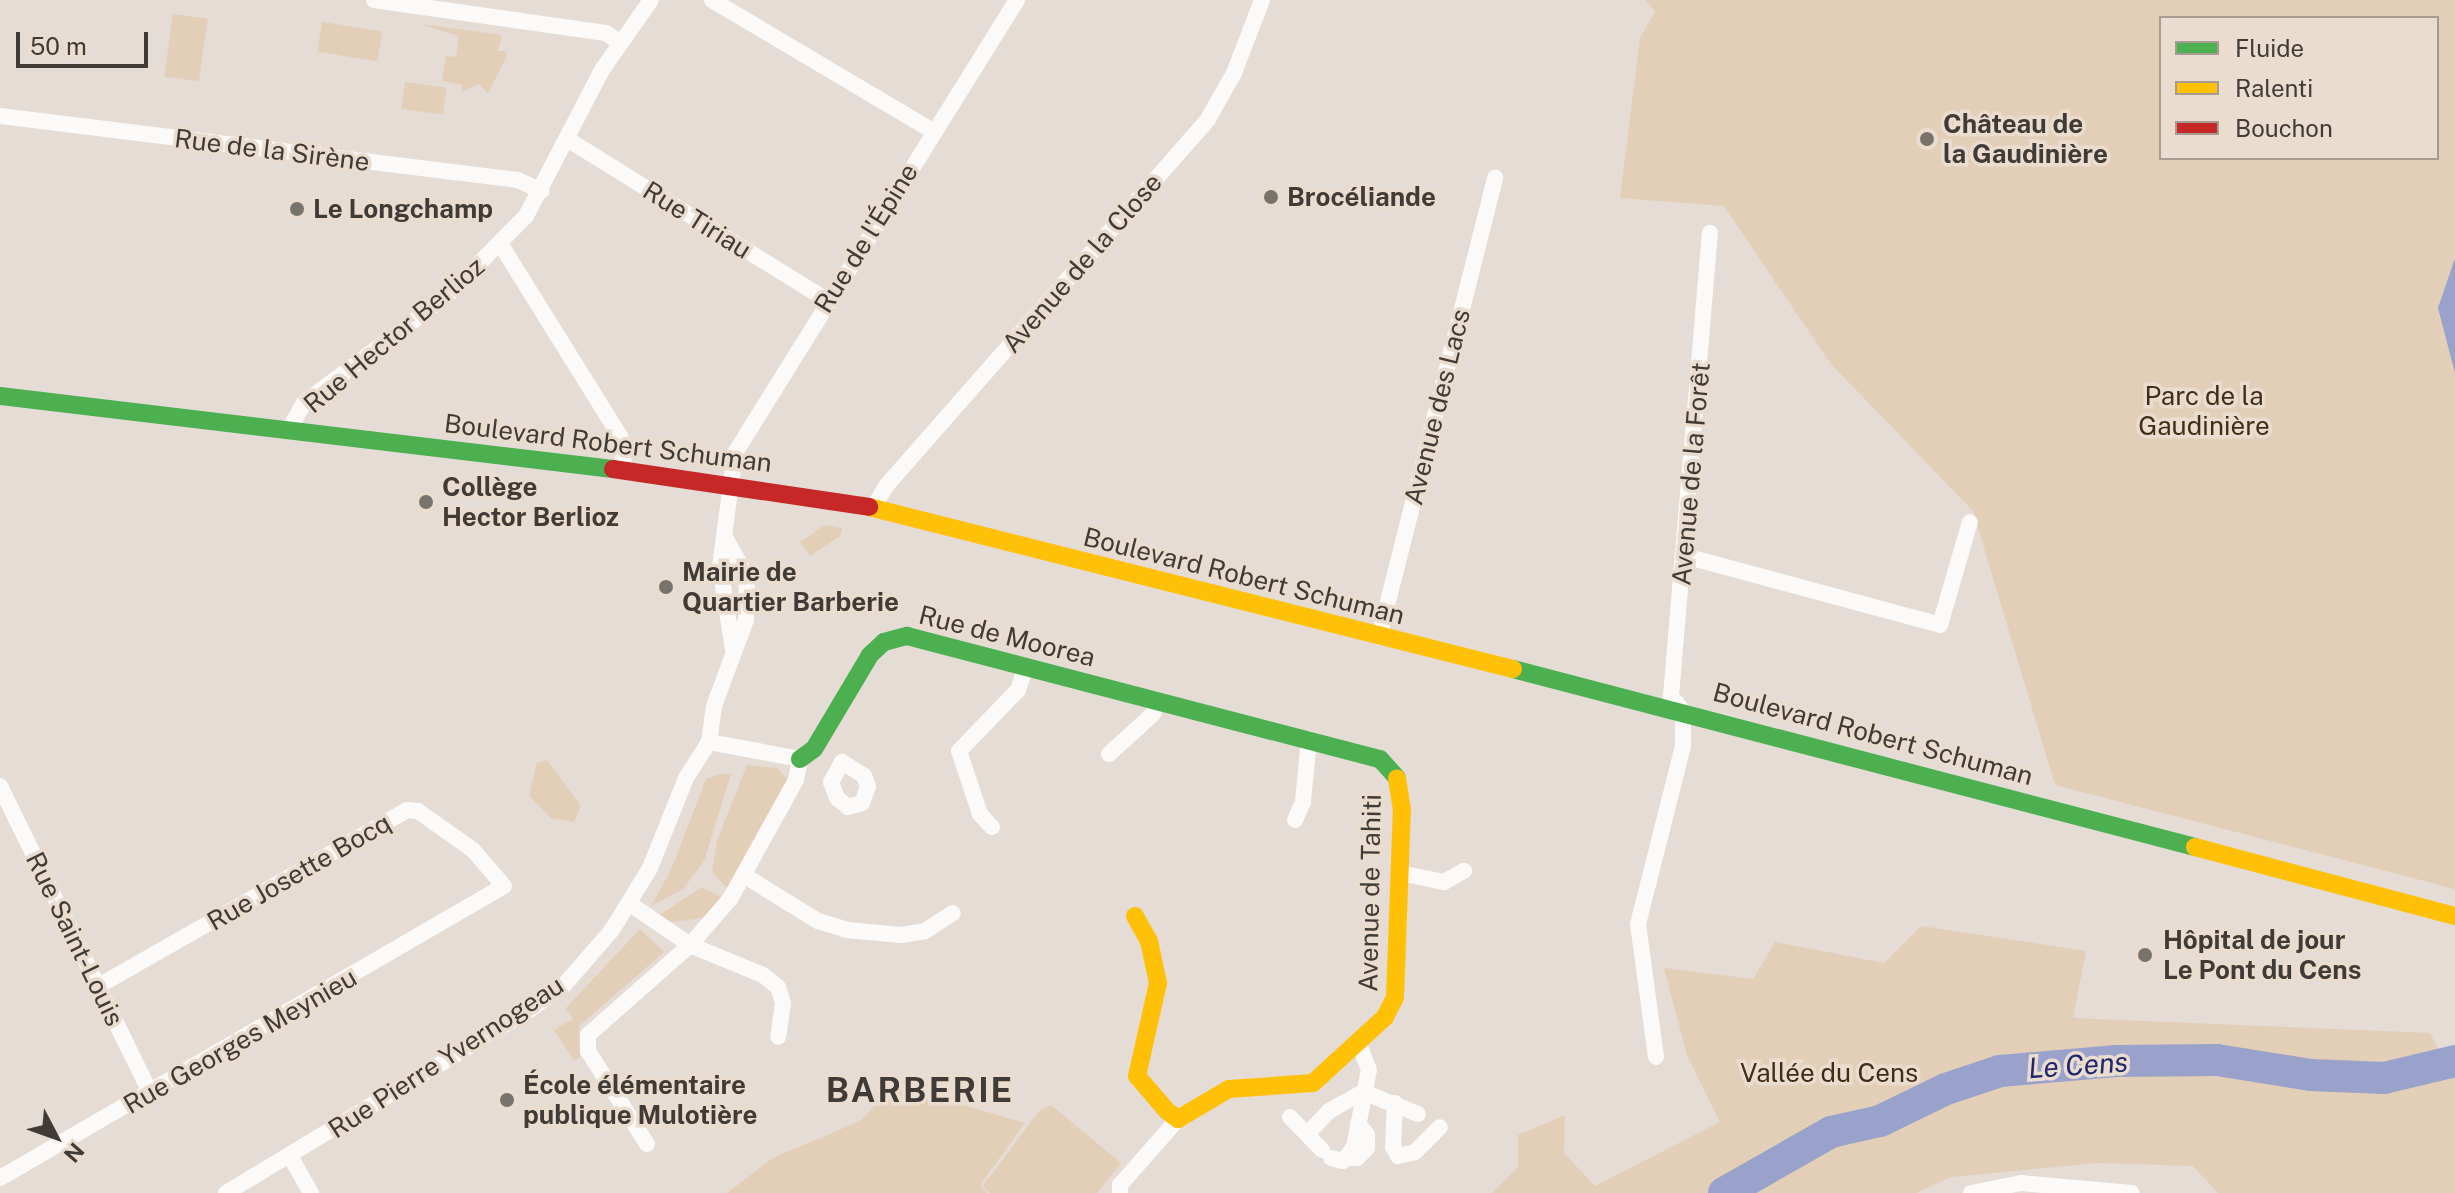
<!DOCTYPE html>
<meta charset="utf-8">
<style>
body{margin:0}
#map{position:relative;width:2455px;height:1193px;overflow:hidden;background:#e4dcd5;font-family:"Public Sans",sans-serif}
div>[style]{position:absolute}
.green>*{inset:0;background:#e3ceb8;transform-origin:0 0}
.water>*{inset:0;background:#99a2ca}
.river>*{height:32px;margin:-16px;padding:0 16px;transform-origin:16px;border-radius:16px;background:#99a2ca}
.street>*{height:16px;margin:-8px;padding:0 8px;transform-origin:8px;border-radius:8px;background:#fbfaf9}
.fast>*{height:18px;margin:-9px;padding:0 9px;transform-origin:9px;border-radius:9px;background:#4caf50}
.slow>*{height:18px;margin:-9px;padding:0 9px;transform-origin:9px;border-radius:9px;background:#ffc107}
.jam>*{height:18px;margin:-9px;padding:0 9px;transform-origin:9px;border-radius:9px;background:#c62828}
.dots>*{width:22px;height:22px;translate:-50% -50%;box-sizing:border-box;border:4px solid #eadccf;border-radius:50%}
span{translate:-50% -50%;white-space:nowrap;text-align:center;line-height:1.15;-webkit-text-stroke:7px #eadccf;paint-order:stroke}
.poi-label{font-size:26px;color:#403b36;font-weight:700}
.left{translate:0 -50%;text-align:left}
.street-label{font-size:26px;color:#403b36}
.park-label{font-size:26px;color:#412c14}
.water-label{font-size:28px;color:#1f276e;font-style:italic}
.district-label{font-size:34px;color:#403b36;font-weight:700;letter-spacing:2px}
.legend{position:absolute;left:2159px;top:16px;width:280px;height:144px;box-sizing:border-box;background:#eadccf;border:2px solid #a69c92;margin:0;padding:10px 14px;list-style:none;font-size:24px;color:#403b36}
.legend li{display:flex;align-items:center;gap:16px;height:40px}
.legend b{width:40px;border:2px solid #a69c92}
.north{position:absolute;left:16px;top:1097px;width:80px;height:80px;-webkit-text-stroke:6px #eadccf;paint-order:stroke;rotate:131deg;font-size:22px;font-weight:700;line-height:32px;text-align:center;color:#403b36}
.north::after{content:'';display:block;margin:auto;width:28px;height:36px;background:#403b36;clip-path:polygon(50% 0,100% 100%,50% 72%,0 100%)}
.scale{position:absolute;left:16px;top:32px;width:132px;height:36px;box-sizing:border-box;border:4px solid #403b36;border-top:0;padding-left:10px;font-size:24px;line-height:28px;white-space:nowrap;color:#403b36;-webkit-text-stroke:6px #eadccf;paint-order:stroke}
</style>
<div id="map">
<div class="green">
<div style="clip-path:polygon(evenodd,1645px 0,2455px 0,2455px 889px,2055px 785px,1973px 511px,1831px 364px,1724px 206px,1620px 198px,1640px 38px,1655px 11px,1645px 0,2161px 18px,2437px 18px,2437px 158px,2161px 158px,2161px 18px)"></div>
<div style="left:173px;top:14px;width:35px;height:63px;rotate:8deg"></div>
<div style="left:322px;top:22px;width:61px;height:30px;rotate:9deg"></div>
<div style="clip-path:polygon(421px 24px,502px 35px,498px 51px,506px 51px,507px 56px,488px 93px,479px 84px,462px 92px,462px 85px,442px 81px,446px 56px,456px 57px,459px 36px)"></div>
<div style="left:405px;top:82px;width:42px;height:27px;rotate:8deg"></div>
<div style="clip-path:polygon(825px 525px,842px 528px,840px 536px,810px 556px,800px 542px)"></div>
<div style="clip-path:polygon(547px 760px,581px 806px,574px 822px,551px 818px,529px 796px,537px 763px)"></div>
<div style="clip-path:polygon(747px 765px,777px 768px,788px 779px,728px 889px,712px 872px,717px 841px)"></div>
<div style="clip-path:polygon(720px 774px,731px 774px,704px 861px,683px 889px,651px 906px,671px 870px,706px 779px)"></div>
<div style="clip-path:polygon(702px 887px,723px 898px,709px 917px,666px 923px,658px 916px)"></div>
<div style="clip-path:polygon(1921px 926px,2086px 951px,2073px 1018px,2430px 1033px,2442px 1057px,2455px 1054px,2455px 1193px,2218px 1193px,2193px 1166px,2098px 1163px,1951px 1177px,1916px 1193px,1492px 1193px,1518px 1167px,1518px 1135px,1565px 1115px,1564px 1153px,1595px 1186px,1720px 1122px,1687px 1055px,1664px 968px,1753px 979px,1775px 942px,1884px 963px)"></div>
<div style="clip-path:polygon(640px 929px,664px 952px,579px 1026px,580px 1057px,574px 1061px,554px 1030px,573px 1019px,566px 1008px)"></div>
<div style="clip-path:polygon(895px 1085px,1025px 1123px,980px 1185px,987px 1193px,727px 1193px,773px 1158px,860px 1121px)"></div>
<div style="clip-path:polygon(1051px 1105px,1121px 1163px,1097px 1193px,990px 1193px,983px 1186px,1039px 1111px)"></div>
</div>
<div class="water">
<div style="clip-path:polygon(2455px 258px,2455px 373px,2438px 308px)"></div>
</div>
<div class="river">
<div style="left:1724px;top:1193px;width:123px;rotate:-29.7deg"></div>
<div style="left:1831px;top:1132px;width:50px;rotate:-12.7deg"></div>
<div style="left:1880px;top:1121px;width:73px;rotate:-25.9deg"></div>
<div style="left:1946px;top:1089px;width:57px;rotate:-18.4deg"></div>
<div style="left:2000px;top:1071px;width:117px;rotate:-4.9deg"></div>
<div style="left:2117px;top:1061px;width:100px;rotate:-0.6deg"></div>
<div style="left:2217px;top:1060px;width:95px;rotate:9.1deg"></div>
<div style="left:2311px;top:1075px;width:73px;rotate:2.4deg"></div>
<div style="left:2384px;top:1078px;width:73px;rotate:-13.5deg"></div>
</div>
<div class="street">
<div style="left:374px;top:0;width:234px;rotate:8.1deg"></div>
<div style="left:606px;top:33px;width:16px;rotate:35deg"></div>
<div style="left:712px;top:0;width:257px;rotate:30.7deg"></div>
<div style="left:0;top:116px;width:522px;rotate:7.04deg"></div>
<div style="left:518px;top:180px;width:26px;rotate:25deg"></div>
<div style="left:567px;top:139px;width:306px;rotate:31.8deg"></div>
<div style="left:501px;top:245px;width:225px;rotate:58.1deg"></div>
<div style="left:620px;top:436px;width:35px;rotate:82deg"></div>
<div style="left:290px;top:428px;width:29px;rotate:-61deg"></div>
<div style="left:304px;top:403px;width:181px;rotate:-36.9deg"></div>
<div style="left:449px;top:294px;width:110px;rotate:-45.4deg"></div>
<div style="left:526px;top:216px;width:165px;rotate:-62.5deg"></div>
<div style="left:602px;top:70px;width:85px;rotate:-55deg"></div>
<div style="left:873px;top:508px;width:26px;rotate:-59deg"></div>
<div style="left:886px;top:486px;width:488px;rotate:-48.7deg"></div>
<div style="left:1208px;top:119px;width:53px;rotate:-60.5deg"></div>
<div style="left:1234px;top:73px;width:78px;rotate:-69deg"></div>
<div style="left:1685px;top:556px;width:264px;rotate:15.1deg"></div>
<div style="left:1940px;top:625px;width:107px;rotate:-73.8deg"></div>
<div style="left:1379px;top:637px;width:474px;rotate:-75.8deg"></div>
<div style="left:733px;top:649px;width:83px;rotate:-99deg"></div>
<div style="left:720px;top:567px;width:115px;rotate:-82.5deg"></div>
<div style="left:735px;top:453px;width:534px;rotate:-58.1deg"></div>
<div style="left:1109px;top:754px;width:59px;rotate:-42.3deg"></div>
<div style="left:1153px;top:714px;width:14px;rotate:-73deg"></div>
<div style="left:842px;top:762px;width:26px;rotate:32deg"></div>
<div style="left:864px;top:776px;width:11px;rotate:68deg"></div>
<div style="left:868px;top:786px;width:18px;rotate:109deg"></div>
<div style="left:862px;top:803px;width:15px;rotate:164deg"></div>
<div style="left:848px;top:807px;width:14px;rotate:-141deg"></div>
<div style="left:837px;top:798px;width:17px;rotate:-111deg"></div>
<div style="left:831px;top:782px;width:23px;rotate:-61deg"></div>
<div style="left:0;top:786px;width:341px;rotate:63.9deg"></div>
<div style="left:1295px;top:820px;width:20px;rotate:-66deg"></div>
<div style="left:1303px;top:802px;width:63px;rotate:-84.6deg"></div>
<div style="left:992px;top:827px;width:18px;rotate:-133deg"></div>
<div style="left:980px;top:814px;width:66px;rotate:-108.4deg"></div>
<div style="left:959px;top:751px;width:85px;rotate:-46deg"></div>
<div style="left:1018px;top:690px;width:25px;rotate:-72deg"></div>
<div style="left:1400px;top:873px;width:45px;rotate:11.6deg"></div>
<div style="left:1444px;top:882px;width:23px;rotate:-29deg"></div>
<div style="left:745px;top:876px;width:86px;rotate:31.7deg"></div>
<div style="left:818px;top:921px;width:30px;rotate:17deg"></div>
<div style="left:847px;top:930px;width:54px;rotate:5.3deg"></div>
<div style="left:901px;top:935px;width:24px;rotate:-9deg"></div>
<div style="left:925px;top:931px;width:33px;rotate:-33deg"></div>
<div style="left:630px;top:904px;width:73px;rotate:34.3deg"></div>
<div style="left:690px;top:945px;width:61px;rotate:-49deg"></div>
<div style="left:730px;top:899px;width:136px;rotate:-61deg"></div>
<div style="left:796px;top:780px;width:21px;rotate:-79deg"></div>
<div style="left:800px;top:759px;width:93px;rotate:-169.4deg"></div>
<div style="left:1656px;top:1057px;width:134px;rotate:-97.7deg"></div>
<div style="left:1638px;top:924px;width:184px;rotate:-75.8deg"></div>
<div style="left:1683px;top:746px;width:35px;rotate:-90deg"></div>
<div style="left:1683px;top:711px;width:19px;rotate:-129deg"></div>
<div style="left:1671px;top:696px;width:465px;rotate:-85.2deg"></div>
<div style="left:1395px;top:1103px;width:44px;rotate:92.6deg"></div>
<div style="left:1393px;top:1147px;width:10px;rotate:61deg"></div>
<div style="left:1398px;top:1156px;width:17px;rotate:-13deg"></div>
<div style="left:1415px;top:1152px;width:35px;rotate:-45deg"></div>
<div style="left:1290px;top:1117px;width:46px;rotate:45.9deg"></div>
<div style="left:1307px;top:1134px;width:32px;rotate:-46deg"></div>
<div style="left:1329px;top:1111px;width:39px;rotate:-29deg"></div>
<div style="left:1363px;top:1092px;width:59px;rotate:21.8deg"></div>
<div style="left:647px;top:1144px;width:110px;rotate:-122.4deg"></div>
<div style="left:588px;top:1051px;width:16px;rotate:-90deg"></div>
<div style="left:588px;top:1035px;width:136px;rotate:-41.4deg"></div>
<div style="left:690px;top:945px;width:79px;rotate:22.3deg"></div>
<div style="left:763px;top:975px;width:19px;rotate:39deg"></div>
<div style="left:778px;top:987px;width:17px;rotate:73deg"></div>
<div style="left:783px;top:1003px;width:34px;rotate:98deg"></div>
<div style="left:290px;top:1156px;width:43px;rotate:60.4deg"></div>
<div style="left:1331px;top:1158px;width:12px;rotate:14deg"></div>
<div style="left:1343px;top:1161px;width:18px;rotate:-52deg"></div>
<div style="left:1354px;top:1147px;width:78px;rotate:-79deg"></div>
<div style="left:1369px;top:1070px;width:30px;rotate:-111deg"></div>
<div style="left:1348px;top:1158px;width:9px"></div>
<div style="left:1357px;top:1158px;width:14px;rotate:-45deg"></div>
<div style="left:1367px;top:1148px;width:13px;rotate:-90deg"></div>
<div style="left:1367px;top:1135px;width:15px;rotate:-127deg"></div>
<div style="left:0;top:1178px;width:582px;rotate:-30.09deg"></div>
<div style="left:504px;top:886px;width:48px;rotate:-130.7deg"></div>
<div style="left:473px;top:850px;width:67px;rotate:-144.7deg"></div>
<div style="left:418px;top:811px;width:11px;rotate:-175deg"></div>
<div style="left:407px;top:810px;width:355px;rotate:150.3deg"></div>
<div style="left:226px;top:1193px;width:356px;rotate:-31.1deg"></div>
<div style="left:531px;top:1009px;width:42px;rotate:-36.3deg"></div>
<div style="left:565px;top:984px;width:72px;rotate:-49deg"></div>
<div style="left:612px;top:930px;width:73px;rotate:-58.5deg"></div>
<div style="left:650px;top:868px;width:97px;rotate:-68.2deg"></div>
<div style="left:686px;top:778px;width:43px;rotate:-57.4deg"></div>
<div style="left:709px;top:742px;width:36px;rotate:-82deg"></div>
<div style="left:714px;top:706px;width:92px;rotate:-69.6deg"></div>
<div style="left:746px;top:620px;width:43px;rotate:-88.7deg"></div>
<div style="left:747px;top:577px;width:43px;rotate:-118.9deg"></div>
<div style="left:1120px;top:1193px;width:8px;rotate:-90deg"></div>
<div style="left:1120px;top:1185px;width:88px;rotate:-48.7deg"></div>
<div style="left:1971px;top:1193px;width:51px;rotate:-11.3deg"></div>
<div style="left:2021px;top:1183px;width:111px;rotate:5.1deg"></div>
</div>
<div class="fast">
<div style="left:0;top:396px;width:617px;rotate:6.79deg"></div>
<div style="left:1513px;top:669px;width:705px;rotate:14.63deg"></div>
<div style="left:800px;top:759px;width:17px;rotate:-36deg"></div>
<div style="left:814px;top:749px;width:109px;rotate:-59.2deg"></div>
<div style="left:870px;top:655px;width:19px;rotate:-43deg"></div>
<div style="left:884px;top:642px;width:24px;rotate:-15deg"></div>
<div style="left:907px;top:636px;width:489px;rotate:14.6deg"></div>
<div style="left:1380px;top:759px;width:25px;rotate:48deg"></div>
</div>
<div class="slow">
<div style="left:869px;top:507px;width:664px;rotate:14.12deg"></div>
<div style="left:2195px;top:847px;width:269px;rotate:14.9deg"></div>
<div style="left:1135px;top:916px;width:29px;rotate:61deg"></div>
<div style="left:1149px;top:941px;width:43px;rotate:77.9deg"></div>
<div style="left:1158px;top:983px;width:95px;rotate:102.7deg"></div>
<div style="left:1137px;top:1076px;width:46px;rotate:49.4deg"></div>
<div style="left:1167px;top:1111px;width:14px;rotate:36deg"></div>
<div style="left:1178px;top:1119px;width:59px;rotate:-30.5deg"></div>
<div style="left:1229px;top:1089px;width:84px;rotate:-4.1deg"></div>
<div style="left:1313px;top:1083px;width:98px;rotate:-42.5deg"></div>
<div style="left:1385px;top:1017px;width:22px;rotate:-63deg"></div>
<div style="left:1395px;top:997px;width:187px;rotate:-87.9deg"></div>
<div style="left:1402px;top:810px;width:32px;rotate:-99deg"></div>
</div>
<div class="jam">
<div style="left:613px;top:469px;width:259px;rotate:8.4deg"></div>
</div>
<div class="dots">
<div style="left:1927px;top:139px;background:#79736e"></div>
<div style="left:1271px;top:197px;background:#79736e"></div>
<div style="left:297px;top:209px;background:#79736e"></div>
<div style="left:426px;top:502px;background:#79736e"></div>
<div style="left:666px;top:587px;background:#79736e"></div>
<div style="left:2145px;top:955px;background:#79736e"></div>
<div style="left:507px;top:1100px;background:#79736e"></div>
</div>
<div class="poi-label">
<span class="left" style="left:1943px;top:139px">Château de<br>la Gaudinière</span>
<span class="left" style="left:1287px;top:197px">Brocéliande</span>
<span class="left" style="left:313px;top:209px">Le Longchamp</span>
<span class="left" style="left:442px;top:502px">Collège<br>Hector Berlioz</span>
<span class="left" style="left:682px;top:587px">Mairie de<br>Quartier Barberie</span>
<span class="left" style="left:2163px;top:955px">Hôpital de jour<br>Le Pont du Cens</span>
<span class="left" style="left:523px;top:1100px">École élémentaire<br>publique Mulotière</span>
</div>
<div class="street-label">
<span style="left:272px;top:150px;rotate:7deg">Rue de la Sirène</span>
<span style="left:697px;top:220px;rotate:32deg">Rue Tiriau</span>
<span style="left:866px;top:238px;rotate:-58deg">Rue de l'Épine</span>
<span style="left:1082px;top:263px;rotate:-49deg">Avenue de la Close</span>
<span style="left:394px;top:335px;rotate:-40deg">Rue Hector Berlioz</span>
<span style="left:1437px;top:407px;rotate:-76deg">Avenue des Lacs</span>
<span style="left:608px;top:443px;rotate:7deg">Boulevard Robert Schuman</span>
<span style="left:1691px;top:474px;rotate:-85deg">Avenue de la Forêt</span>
<span style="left:1244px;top:576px;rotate:14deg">Boulevard Robert Schuman</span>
<span style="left:1007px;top:636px;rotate:14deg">Rue de Moorea</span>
<span style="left:1873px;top:734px;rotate:15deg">Boulevard Robert Schuman</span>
<span style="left:299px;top:872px;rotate:-30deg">Rue Josette Bocq</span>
<span style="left:1370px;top:893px;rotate:-89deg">Avenue de Tahiti</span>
<span style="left:75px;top:939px;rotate:64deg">Rue Saint-Louis</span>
<span style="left:240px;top:1041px;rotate:-30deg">Rue Georges Meynieu</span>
<span style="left:446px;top:1057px;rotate:-33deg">Rue Pierre Yvernogeau</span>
</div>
<div class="park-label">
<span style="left:2204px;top:411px">Parc de la<br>Gaudinière</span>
<span style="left:1829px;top:1073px">Vallée du Cens</span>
</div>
<div class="water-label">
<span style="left:2078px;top:1065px;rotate:-4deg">Le Cens</span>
</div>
<div class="district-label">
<span style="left:920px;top:1091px">BARBERIE</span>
</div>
<ul class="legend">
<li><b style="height:10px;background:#4caf50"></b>Fluide</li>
<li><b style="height:10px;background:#ffc107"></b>Ralenti</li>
<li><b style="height:10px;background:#c62828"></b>Bouchon</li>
</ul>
<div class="north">N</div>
<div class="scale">50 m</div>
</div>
